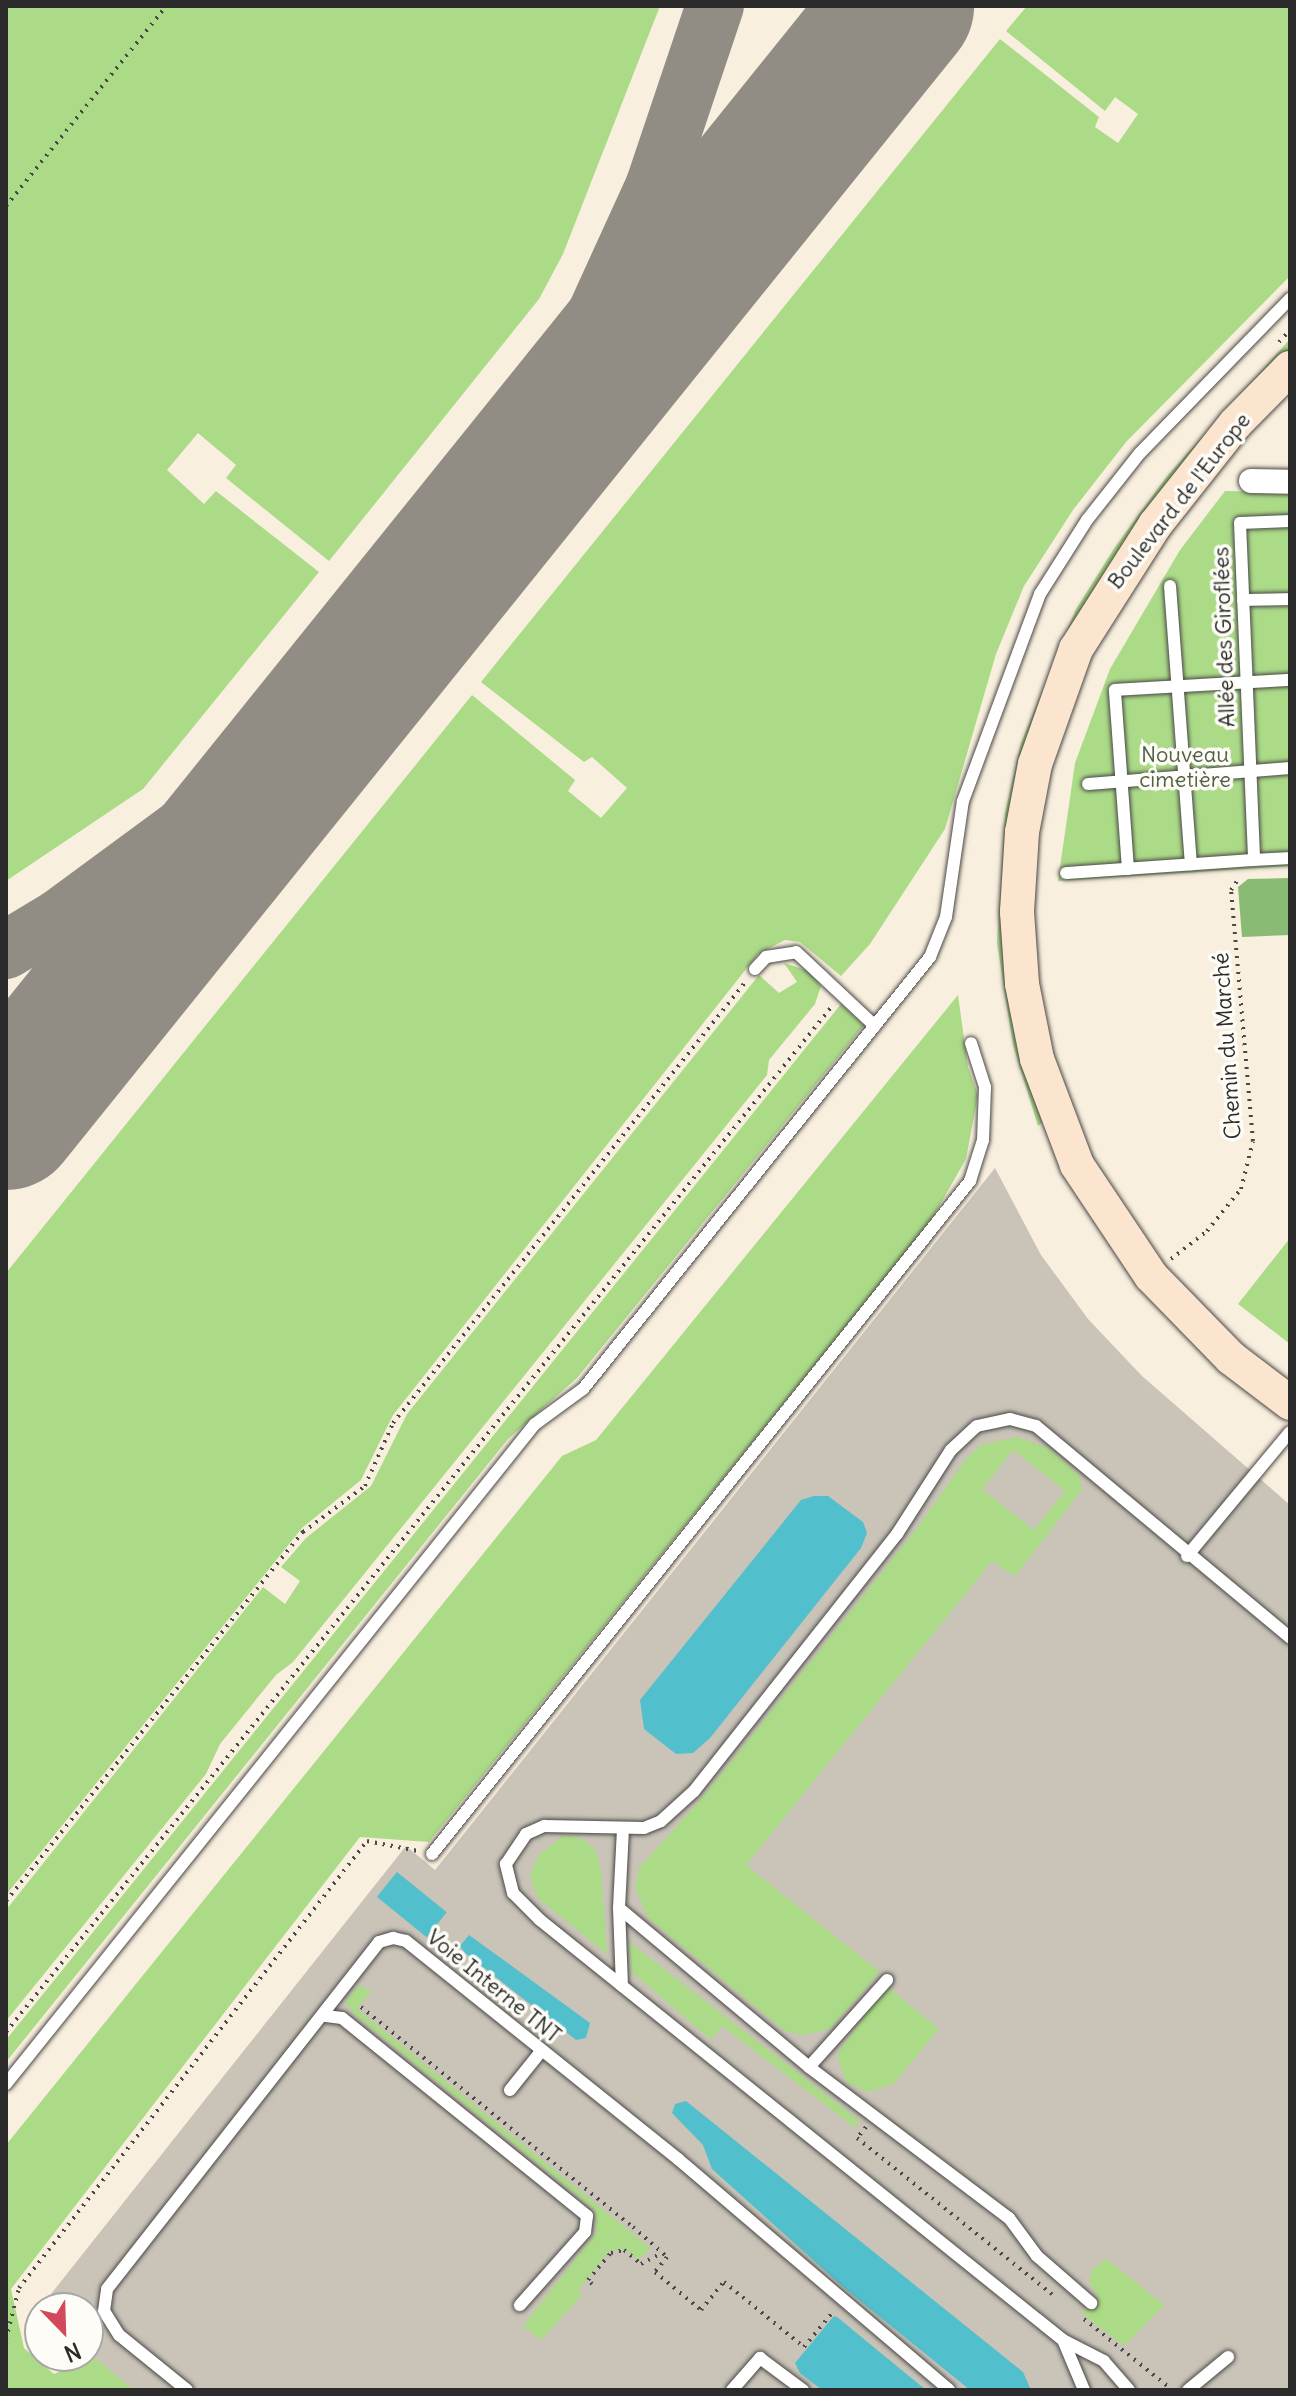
<!DOCTYPE html>
<meta charset="utf-8">
<style>
body{margin:0}
#map{position:relative;width:1296px;height:2396px;overflow:hidden;background:#f8efde;font-family:Delius,sans-serif}
div>[style]{position:absolute}
.industrial>*{inset:0;background:#c9c3b8}
.green>*{inset:0;background:#acdb88}
.forest>*{inset:0;background:#89bb74}
.water>*{inset:0;background:#52bfcd;transform-origin:0 0}
.taxiway>*{height:58px;margin:-29px;padding:0 29px;transform-origin:29px;border-radius:29px;background:#928d84}
.runway>*{height:146px;margin:-73px;padding:0 73px;transform-origin:73px;border-radius:73px;background:#928d84}
.path>*{height:4px;margin-top:-2px;transform-origin:0;background:repeating-linear-gradient(90deg,#4a4846 0 2px,transparent 0 8px)}
.roads{filter:drop-shadow(0 0 2px #4a4846) drop-shadow(0 0 2px #4a4846)}
.lane>*{height:12px;margin:-6px;padding:0 6px;transform-origin:6px;border-radius:6px;background:#fff}
.street>*{height:24px;margin:-12px;padding:0 12px;transform-origin:12px;border-radius:12px;background:#fff}
.secondary>*{height:34px;margin:-17px;padding:0 17px;transform-origin:17px;border-radius:17px;background:#fbe5cf}
span{translate:-50% -50%;white-space:nowrap;text-align:center;line-height:1.15;-webkit-text-stroke:7px #fdfcf7;paint-order:stroke}
.street-label{font-size:22px;color:#2b2b2b}
.park-label{font-size:22px;color:#526047}
.frame{position:absolute;inset:0;border:8px solid #2b2b2b;pointer-events:none}
.north{position:absolute;left:24px;top:2292px;width:80px;height:80px;box-sizing:border-box;background:#fdfcf7;border:2px solid #a9a8a5;border-radius:50%;rotate:157deg;font-size:22px;font-weight:700;line-height:32px;text-align:center;color:#2b2b2b}
.north::after{content:'';display:block;margin:auto;width:28px;height:36px;background:#d1495b;clip-path:polygon(50% 0,100% 100%,50% 72%,0 100%)}
</style>
<div id="map">
<div class="industrial">
<div style="clip-path:polygon(995px 1168px,1041px 1255px,1088px 1319px,1142px 1376px,1290px 1505px,1290px 2390px,113px 2390px,70px 2356px,88px 2356px,88px 2308px,40px 2308px,40px 2332px,28px 2323px,406px 1846px,435px 1870px)"></div>
</div>
<div class="green">
<div style="clip-path:polygon(6px 6px,660px 6px,563px 254px,539px 299px,329px 561px,226px 478px,236px 465px,198px 433px,167px 470px,204px 504px,216px 491px,319px 572px,143px 789px,6px 881px)"></div>
<div style="clip-path:polygon(1027px 6px,1290px 6px,1290px 276px,1126px 442px,1073px 510px,1024px 586px,996px 654px,945px 829px,870px 944px,841px 976px,800px 942px,785px 940px,758px 954px,393px 1415px,361px 1480px,302px 1528px,6px 1895px,6px 1273px,472px 695px,575px 780px,568px 791px,601px 818px,627px 788px,592px 757px,584px 762px,481px 682px,1000px 39px,1099px 117px,1095px 127px,1118px 143px,1138px 114px,1115px 97px,1105px 111px,1006px 31px)"></div>
<div style="clip-path:polygon(1290px 339px,1290px 349px,1187px 463px,1016px 793px,1044px 1121px,1038px 1126px,1013px 1045px,997px 943px,1005px 813px,1021px 743px,1076px 609px,1115px 547px,1167px 476px)"></div>
<div style="clip-path:polygon(1225px 491px,1289px 492px,1290px 866px,1058px 881px,1075px 763px,1110px 669px,1180px 550px)"></div>
<div style="clip-path:polygon(784px 963px,809px 971px,821px 986px,815px 1004px,769px 1060px,767px 1075px,293px 1662px,276px 1675px,220px 1744px,206px 1774px,6px 2021px,6px 1910px,263px 1587px,285px 1604px,300px 1581px,281px 1567px,306px 1538px,371px 1486px,407px 1414px,759px 975px,779px 993px,797px 982px)"></div>
<div style="clip-path:polygon(958px 995px,968px 1067px,978px 1095px,966px 1159px,930px 1222px,429px 1842px,360px 1837px,11px 2289px,24px 2348px,54px 2374px,93px 2356px,134px 2390px,6px 2390px,6px 2145px,562px 1456px,596px 1440px)"></div>
<div style="clip-path:polygon(841px 1004px,864px 1025px,577px 1378px,508px 1439px,6px 2062px,6px 2040px)"></div>
<div style="clip-path:polygon(1290px 1238px,1290px 1344px,1238px 1304px)"></div>
<div style="clip-path:polygon(evenodd,1017px 1437px,1048px 1448px,1080px 1476px,1082px 1490px,1015px 1576px,992px 1561px,746px 1865px,880px 1972px,830px 2029px,804px 2035px,785px 2031px,648px 1918px,635px 1887px,639px 1868px,702px 1798px,917px 1528px,966px 1459px,981px 1445px,1017px 1437px,1013px 1450px,1065px 1491px,1034px 1530px,982px 1489px,1013px 1450px)"></div>
<div style="clip-path:polygon(564px 1835px,582px 1839px,595px 1849px,601px 1871px,607px 1954px,538px 1898px,530px 1876px,538px 1856px)"></div>
<div style="clip-path:polygon(628px 1941px,860px 2121px,854px 2127px,722px 2026px,711px 2040px,632px 1972px)"></div>
<div style="clip-path:polygon(359px 1985px,371px 1991px,357px 2009px,650px 2248px,639px 2260px,625px 2249px,609px 2251px,578px 2290px,583px 2294px,541px 2340px,523px 2326px,596px 2233px,595px 2210px,350px 2011px,353px 2007px,347px 2007px,346px 2001px)"></div>
<div style="clip-path:polygon(885px 1985px,939px 2029px,893px 2084px,868px 2092px,846px 2082px,837px 2055px)"></div>
<div style="clip-path:polygon(1107px 2259px,1164px 2305px,1124px 2346px,1082px 2314px,1098px 2295px,1089px 2284px,1092px 2269px)"></div>
</div>
<div class="forest">
<div style="clip-path:polygon(1290px 878px,1290px 935px,1242px 937px,1238px 887px,1248px 879px)"></div>
</div>
<div class="water">
<div style="clip-path:polygon(814px 1496px,828px 1496px,863px 1522px,867px 1533px,861px 1548px,710px 1738px,693px 1753px,676px 1754px,644px 1729px,640px 1700px,801px 1500px)"></div>
<div style="left:397px;top:1872px;width:64px;height:32px;rotate:39deg"></div>
<div style="clip-path:polygon(469px 1935px,590px 2023px,586px 2038px,576px 2040px,465px 1953px,460px 1946px)"></div>
<div style="clip-path:polygon(686px 2101px,1023px 2372px,1031px 2390px,970px 2390px,843px 2287px,712px 2169px,703px 2145px,672px 2113px,675px 2104px)"></div>
<div style="clip-path:polygon(834px 2316px,837px 2317px,926px 2390px,822px 2390px,800px 2373px,795px 2363px)"></div>
</div>
<div class="taxiway">
<div style="left:6px;top:950px;width:62px;rotate:-31.1deg"></div>
<div style="left:59px;top:918px;width:169px;rotate:-36.3deg"></div>
<div style="left:195px;top:818px;width:155px;rotate:-41.6deg"></div>
<div style="left:311px;top:715px;width:133px;rotate:-45deg"></div>
<div style="left:405px;top:621px;width:209px;rotate:-55.9deg"></div>
<div style="left:522px;top:448px;width:141px;rotate:-60.7deg"></div>
<div style="left:591px;top:325px;width:152px;rotate:-65.5deg"></div>
<div style="left:654px;top:187px;width:191px;rotate:-71.4deg"></div>
</div>
<div class="runway">
<div style="left:6px;top:1117px;width:1427px;rotate:-51.15deg"></div>
</div>
<div class="path">
<div style="left:6px;top:206px;width:256px;rotate:-51.3deg"></div>
<div style="left:1279px;top:342px;width:16px;rotate:-47deg"></div>
<div style="left:1171px;top:1259px;width:46px;rotate:-37.9deg"></div>
<div style="left:1207px;top:1231px;width:54px;rotate:-51deg"></div>
<div style="left:1241px;top:1189px;width:49px;rotate:-76deg"></div>
<div style="left:1253px;top:1141px;width:252px;rotate:-95deg"></div>
<div style="left:1231px;top:890px;width:14px;rotate:-56deg"></div>
<div style="left:6px;top:1901px;width:474px;rotate:-51.2deg"></div>
<div style="left:303px;top:1532px;width:77px;rotate:-36.6deg"></div>
<div style="left:365px;top:1486px;width:69px;rotate:-66deg"></div>
<div style="left:393px;top:1423px;width:567px;rotate:-51.37deg"></div>
<div style="left:361px;top:2007px;width:350px;rotate:39deg"></div>
<div style="left:633px;top:2227px;width:45px;rotate:41.4deg"></div>
<div style="left:667px;top:2257px;width:19px;rotate:129deg"></div>
<div style="left:655px;top:2272px;width:60px;rotate:39.6deg"></div>
<div style="left:701px;top:2310px;width:36px;rotate:-51deg"></div>
<div style="left:724px;top:2282px;width:103px;rotate:39.1deg"></div>
<div style="left:804px;top:2347px;width:44px;rotate:-50.5deg"></div>
<div style="left:6px;top:2032px;width:1317px;rotate:-51.16deg"></div>
<div style="left:866px;top:2127px;width:14px;rotate:129deg"></div>
<div style="left:857px;top:2138px;width:250px;rotate:38.7deg"></div>
<div style="left:592px;top:2284px;width:6px;rotate:-135deg"></div>
<div style="left:588px;top:2280px;width:35px;rotate:-50deg"></div>
<div style="left:611px;top:2253px;width:13px;rotate:-13deg"></div>
<div style="left:624px;top:2250px;width:22px;rotate:39deg"></div>
<div style="left:641px;top:2264px;width:24px;rotate:-28deg"></div>
<div style="left:1084px;top:2319px;width:112px;rotate:38.8deg"></div>
<div style="left:6px;top:2339px;width:53px;rotate:-75.7deg"></div>
<div style="left:19px;top:2288px;width:566px;rotate:-52.1deg"></div>
<div style="left:367px;top:1841px;width:52px;rotate:11.1deg"></div>
</div>
<div class="roads">
<div class="lane">
<div style="left:1290px;top:521px;width:50px;rotate:177.7deg"></div>
<div style="left:1240px;top:523px;width:337px;rotate:87.6deg"></div>
<div style="left:1254px;top:860px;width:36px;rotate:-3deg"></div>
<div style="left:1170px;top:586px;width:279px;rotate:85.7deg"></div>
<div style="left:1243px;top:600px;width:47px;rotate:-1.2deg"></div>
<div style="left:1088px;top:784px;width:203px;rotate:-4.5deg"></div>
<div style="left:1128px;top:869px;width:179px;rotate:-94.2deg"></div>
<div style="left:1115px;top:690px;width:175px;rotate:-3.3deg"></div>
<div style="left:1066px;top:873px;width:188px;rotate:-4deg"></div>
<div style="left:755px;top:969px;width:16px;rotate:-47deg"></div>
<div style="left:766px;top:957px;width:30px;rotate:-9deg"></div>
<div style="left:796px;top:952px;width:108px;rotate:43.1deg"></div>
<div style="left:1187px;top:1556px;width:161px;rotate:-50.3deg"></div>
<div style="left:623px;top:1829px;width:79px;rotate:92.9deg"></div>
<div style="left:619px;top:1908px;width:248px;rotate:39.9deg"></div>
<div style="left:809px;top:2067px;width:251px;rotate:37.1deg"></div>
<div style="left:1009px;top:2218px;width:47px;rotate:53.6deg"></div>
<div style="left:1037px;top:2256px;width:72px;rotate:41deg"></div>
<div style="left:432px;top:1854px;width:862px;rotate:-51.36deg"></div>
<div style="left:970px;top:1181px;width:43px;rotate:-72.4deg"></div>
<div style="left:983px;top:1140px;width:53px;rotate:-87.8deg"></div>
<div style="left:985px;top:1087px;width:46px;rotate:-107.7deg"></div>
<div style="left:619px;top:1908px;width:78px;rotate:87.8deg"></div>
<div style="left:326px;top:2016px;width:16px;rotate:7deg"></div>
<div style="left:342px;top:2018px;width:315px;rotate:38.9deg"></div>
<div style="left:587px;top:2216px;width:16px;rotate:97deg"></div>
<div style="left:585px;top:2232px;width:98px;rotate:131.7deg"></div>
<div style="left:809px;top:2067px;width:117px;rotate:-48.1deg"></div>
<div style="left:6px;top:2084px;width:846px;rotate:-51.29deg"></div>
<div style="left:535px;top:1424px;width:59px;rotate:-36.1deg"></div>
<div style="left:583px;top:1389px;width:554px;rotate:-51.23deg"></div>
<div style="left:930px;top:957px;width:43px;rotate:-68.2deg"></div>
<div style="left:946px;top:917px;width:117px;rotate:-81.7deg"></div>
<div style="left:963px;top:801px;width:221px;rotate:-69.6deg"></div>
<div style="left:1040px;top:594px;width:88px;rotate:-57.6deg"></div>
<div style="left:1087px;top:520px;width:85px;rotate:-51.7deg"></div>
<div style="left:1140px;top:453px;width:215px;rotate:-45.8deg"></div>
<div style="left:510px;top:2090px;width:51px;rotate:-51.3deg"></div>
<div style="left:1063px;top:2340px;width:54px;rotate:67.2deg"></div>
<div style="left:187px;top:2390px;width:87px;rotate:-141deg"></div>
<div style="left:119px;top:2335px;width:28px;rotate:-122deg"></div>
<div style="left:104px;top:2311px;width:22px;rotate:-82deg"></div>
<div style="left:107px;top:2289px;width:441px;rotate:-51.9deg"></div>
<div style="left:379px;top:1942px;width:15px;rotate:-16deg"></div>
<div style="left:393px;top:1938px;width:13px;rotate:13deg"></div>
<div style="left:406px;top:1941px;width:349px;rotate:38.7deg"></div>
<div style="left:678px;top:2159px;width:356px;rotate:40.4deg"></div>
<div style="left:732px;top:2390px;width:43px;rotate:-48.8deg"></div>
<div style="left:760px;top:2358px;width:54px;rotate:36.7deg"></div>
<div style="left:1129px;top:2390px;width:38px;rotate:-131deg"></div>
<div style="left:1104px;top:2361px;width:46px;rotate:-152.9deg"></div>
<div style="left:1063px;top:2340px;width:671px;rotate:-141.23deg"></div>
<div style="left:540px;top:1920px;width:38px;rotate:-135deg"></div>
<div style="left:513px;top:1893px;width:30px;rotate:-104deg"></div>
<div style="left:506px;top:1864px;width:36px;rotate:-56deg"></div>
<div style="left:526px;top:1834px;width:20px;rotate:-24deg"></div>
<div style="left:544px;top:1826px;width:100px;rotate:1.1deg"></div>
<div style="left:644px;top:1828px;width:18px;rotate:-22deg"></div>
<div style="left:661px;top:1821px;width:45px;rotate:-42.3deg"></div>
<div style="left:694px;top:1791px;width:328px;rotate:-51.7deg"></div>
<div style="left:897px;top:1534px;width:100px;rotate:-57.3deg"></div>
<div style="left:951px;top:1450px;width:35px;rotate:-43deg"></div>
<div style="left:977px;top:1426px;width:34px;rotate:-12deg"></div>
<div style="left:1010px;top:1419px;width:27px;rotate:15deg"></div>
<div style="left:1036px;top:1426px;width:331px;rotate:39.8deg"></div>
<div style="left:1188px;top:2390px;width:52px;rotate:-39.5deg"></div>
</div>
<div class="street">
<div style="left:1251px;top:481px;width:39px;rotate:1deg"></div>
</div>
<div class="secondary">
<div style="left:1290px;top:368px;width:78px;rotate:134.5deg"></div>
<div style="left:1235px;top:424px;width:129px;rotate:128.4deg"></div>
<div style="left:1155px;top:525px;width:147px;rotate:122.5deg"></div>
<div style="left:1076px;top:649px;width:122px;rotate:109.6deg"></div>
<div style="left:1035px;top:764px;width:69px;rotate:100.8deg"></div>
<div style="left:1022px;top:832px;width:80px;rotate:93.6deg"></div>
<div style="left:1017px;top:912px;width:72px;rotate:86deg"></div>
<div style="left:1022px;top:984px;width:76px;rotate:78.7deg"></div>
<div style="left:1037px;top:1059px;width:113px;rotate:69.3deg"></div>
<div style="left:1077px;top:1165px;width:133px;rotate:56.3deg"></div>
<div style="left:1151px;top:1276px;width:115px;rotate:45.7deg"></div>
<div style="left:1231px;top:1358px;width:74px;rotate:37.3deg"></div>
</div>
</div>
<div class="street-label">
<span style="left:1179px;top:501px;rotate:-52deg">Boulevard de l'Europe</span>
<span style="left:1224px;top:637px;rotate:-92deg">Allée des Giroflées</span>
<span style="left:1227px;top:1046px;rotate:-94deg">Chemin du Marché</span>
<span style="left:494px;top:1986px;rotate:39deg">Voie Interne TNT</span>
</div>
<div class="park-label">
<span style="left:1185px;top:767px">Nouveau<br>cimetière</span>
</div>
<div class="frame"></div>
<div class="north">N</div>
</div>
